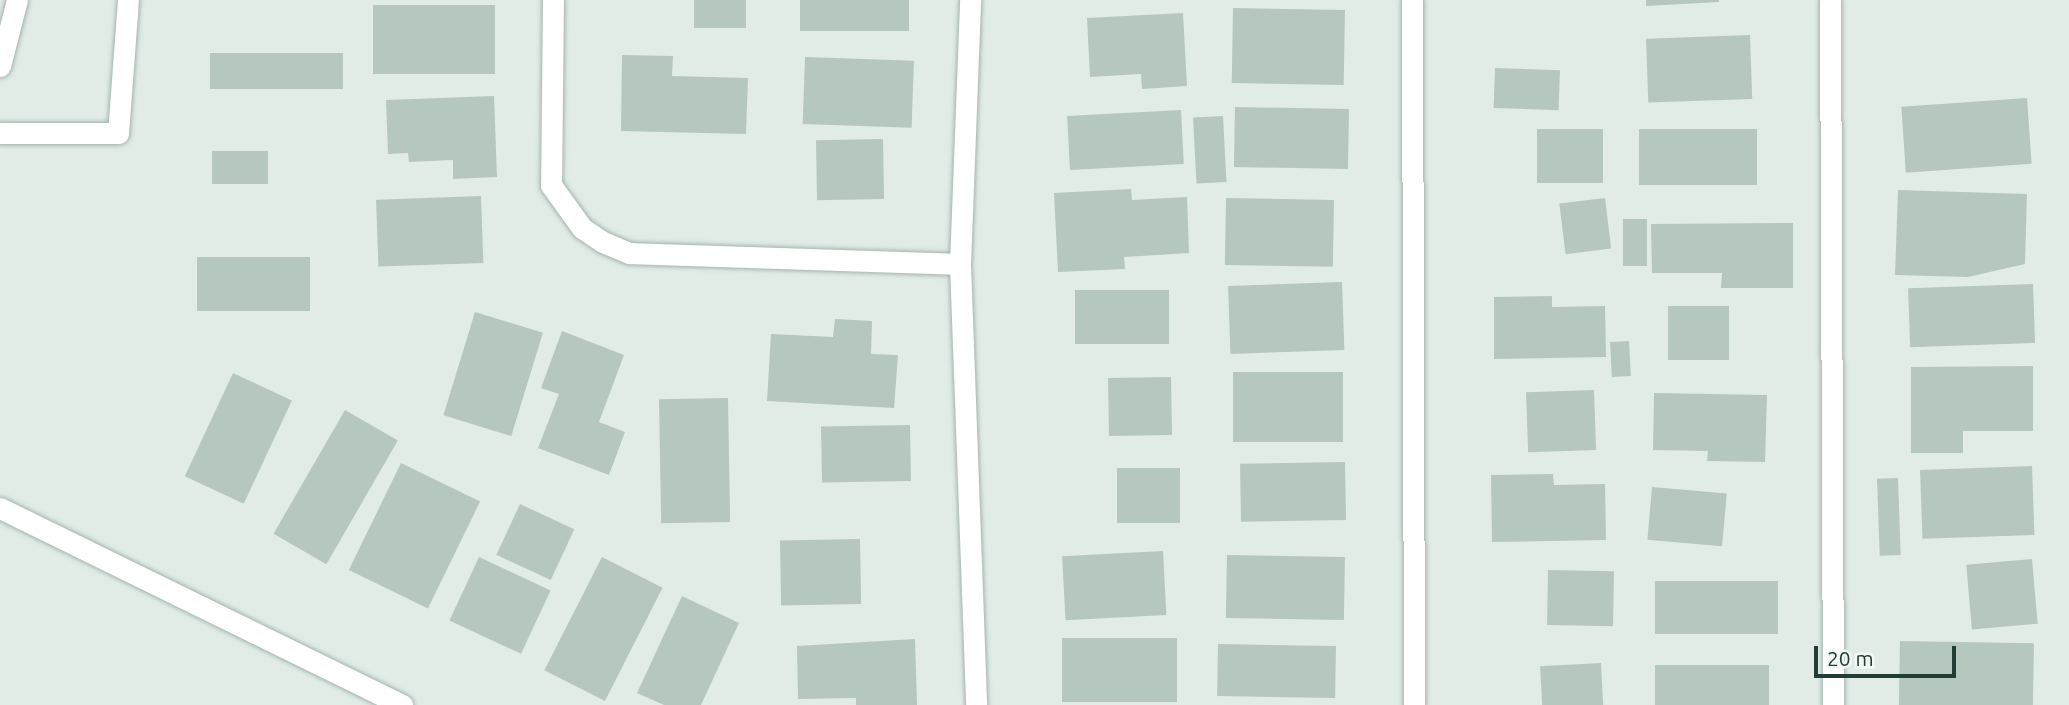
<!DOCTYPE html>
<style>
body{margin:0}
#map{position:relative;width:2069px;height:705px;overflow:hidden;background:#e1ece7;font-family:Ubuntu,sans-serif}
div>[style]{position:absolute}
.building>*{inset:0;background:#b6c7c0;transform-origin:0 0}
.roads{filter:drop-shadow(0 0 2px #a4b4ae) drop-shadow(0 0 2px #a4b4ae)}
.minor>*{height:21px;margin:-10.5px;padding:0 10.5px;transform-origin:10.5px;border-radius:10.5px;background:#fff}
span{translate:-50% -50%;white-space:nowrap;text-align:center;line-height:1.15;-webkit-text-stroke:5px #f2f9f5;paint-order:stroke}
.scale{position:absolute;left:1814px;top:646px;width:142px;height:32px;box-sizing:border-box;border:4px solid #213d35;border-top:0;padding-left:9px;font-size:21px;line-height:24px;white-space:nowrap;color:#213d35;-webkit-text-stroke:5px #f2f9f5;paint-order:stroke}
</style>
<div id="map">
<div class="building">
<div style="left:694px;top:0;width:52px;height:28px"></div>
<div style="left:800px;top:0;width:109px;height:31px"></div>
<div style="clip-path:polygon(1646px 0,1719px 0,1719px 2px,1646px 6px)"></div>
<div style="left:373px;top:5px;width:122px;height:69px"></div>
<div style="left:1345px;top:10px;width:75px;height:112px;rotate:91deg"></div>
<div style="clip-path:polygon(1183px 13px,1187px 86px,1142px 89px,1141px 74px,1090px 77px,1087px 18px)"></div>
<div style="left:1750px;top:35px;width:64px;height:104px;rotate:88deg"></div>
<div style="left:210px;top:53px;width:133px;height:36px"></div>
<div style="clip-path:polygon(622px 55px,673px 56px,672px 76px,748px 78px,746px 134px,621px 131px)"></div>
<div style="left:805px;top:57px;width:109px;height:67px;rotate:2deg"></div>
<div style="left:1495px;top:68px;width:65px;height:40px;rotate:2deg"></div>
<div style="clip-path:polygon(494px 96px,497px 177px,453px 179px,453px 160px,409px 162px,408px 153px,388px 154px,386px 100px)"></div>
<div style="left:2027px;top:98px;width:66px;height:126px;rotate:86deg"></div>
<div style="left:1235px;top:107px;width:114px;height:60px;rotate:1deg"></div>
<div style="left:1181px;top:110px;width:54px;height:114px;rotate:87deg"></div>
<div style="left:1223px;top:116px;width:66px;height:30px;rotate:87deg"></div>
<div style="left:1537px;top:129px;width:66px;height:54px"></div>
<div style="left:1757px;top:129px;width:56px;height:118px;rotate:90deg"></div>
<div style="left:883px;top:139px;width:60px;height:67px;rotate:89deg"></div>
<div style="left:212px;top:151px;width:56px;height:33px"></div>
<div style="clip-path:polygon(1131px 189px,1132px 200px,1187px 197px,1189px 253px,1124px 257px,1125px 269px,1058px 272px,1054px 193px)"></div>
<div style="clip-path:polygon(1898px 190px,2027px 194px,2025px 264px,1968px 277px,1895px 275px)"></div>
<div style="left:481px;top:196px;width:67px;height:105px;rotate:88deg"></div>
<div style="left:1226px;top:198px;width:108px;height:67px;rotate:1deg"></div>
<div style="left:1605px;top:198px;width:51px;height:46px;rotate:83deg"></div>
<div style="left:1623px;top:219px;width:24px;height:47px"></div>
<div style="clip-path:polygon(1793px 223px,1793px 288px,1721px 288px,1722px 273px,1652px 273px,1651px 224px)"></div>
<div style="left:310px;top:257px;width:54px;height:113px;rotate:90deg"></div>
<div style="left:1342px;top:282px;width:68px;height:114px;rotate:88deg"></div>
<div style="left:2033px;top:284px;width:59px;height:125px;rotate:88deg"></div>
<div style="left:1075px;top:290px;width:94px;height:54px"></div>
<div style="clip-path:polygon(1552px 296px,1552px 307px,1605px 306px,1606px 357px,1494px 359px,1494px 297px)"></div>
<div style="left:1668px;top:306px;width:61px;height:54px"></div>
<div style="left:475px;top:312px;width:71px;height:108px;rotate:17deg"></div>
<div style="clip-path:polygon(835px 319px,872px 321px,871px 354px,898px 355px,894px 408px,767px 401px,771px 334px,833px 337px)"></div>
<div style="clip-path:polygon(562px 331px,624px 355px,599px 422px,625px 432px,609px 475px,538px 448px,559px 394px,541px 388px)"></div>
<div style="left:1629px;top:341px;width:35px;height:19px;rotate:87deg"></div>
<div style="clip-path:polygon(2033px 366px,2033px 431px,1963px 431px,1963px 453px,1911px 453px,1911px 367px)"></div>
<div style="left:1343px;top:372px;width:70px;height:110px;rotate:90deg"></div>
<div style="left:233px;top:373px;width:65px;height:114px;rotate:25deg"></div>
<div style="left:1171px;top:377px;width:58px;height:63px;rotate:89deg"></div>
<div style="left:1594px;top:390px;width:60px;height:68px;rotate:88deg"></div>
<div style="clip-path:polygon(1654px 393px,1767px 395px,1765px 462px,1707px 461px,1708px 451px,1653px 450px)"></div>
<div style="left:728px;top:398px;width:124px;height:69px;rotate:89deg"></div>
<div style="left:345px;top:410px;width:61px;height:143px;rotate:30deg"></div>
<div style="left:910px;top:425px;width:56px;height:89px;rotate:89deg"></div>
<div style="left:1345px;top:462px;width:58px;height:105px;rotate:89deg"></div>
<div style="left:401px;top:463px;width:88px;height:119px;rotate:26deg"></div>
<div style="left:2032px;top:466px;width:69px;height:112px;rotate:88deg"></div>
<div style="left:1180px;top:468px;width:55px;height:63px;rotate:90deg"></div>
<div style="clip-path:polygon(1553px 474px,1554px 485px,1605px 484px,1606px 540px,1492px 542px,1491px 475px)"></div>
<div style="left:1898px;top:478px;width:77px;height:21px;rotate:88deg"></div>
<div style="left:1652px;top:487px;width:75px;height:53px;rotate:5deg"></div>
<div style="left:520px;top:504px;width:60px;height:56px;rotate:25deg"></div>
<div style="left:860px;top:539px;width:65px;height:80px;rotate:89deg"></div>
<div style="left:1163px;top:551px;width:64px;height:101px;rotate:87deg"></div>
<div style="left:1227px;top:555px;width:118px;height:63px;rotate:1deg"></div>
<div style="left:479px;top:557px;width:79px;height:70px;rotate:25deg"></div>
<div style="left:602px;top:557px;width:68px;height:127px;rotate:27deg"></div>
<div style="left:2032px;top:559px;width:65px;height:66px;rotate:85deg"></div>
<div style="left:1548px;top:570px;width:66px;height:55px;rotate:1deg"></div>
<div style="left:1778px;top:581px;width:53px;height:123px;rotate:90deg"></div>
<div style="clip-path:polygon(682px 596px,739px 623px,701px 705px,664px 705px,637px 693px)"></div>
<div style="left:1062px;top:638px;width:115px;height:64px"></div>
<div style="clip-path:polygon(915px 639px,917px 705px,856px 705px,856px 698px,798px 699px,797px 646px)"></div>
<div style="left:1900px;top:641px;width:134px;height:64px;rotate:1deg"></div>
<div style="left:1218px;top:644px;width:118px;height:52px;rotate:1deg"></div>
<div style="left:1601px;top:663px;width:42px;height:61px;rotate:87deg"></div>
<div style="left:1769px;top:665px;width:40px;height:114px;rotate:90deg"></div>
</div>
<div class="roads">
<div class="minor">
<div style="left:553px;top:0;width:185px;rotate:90.6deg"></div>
<div style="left:551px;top:185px;width:53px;rotate:54.2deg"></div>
<div style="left:582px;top:228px;width:25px;rotate:34deg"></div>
<div style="left:603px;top:242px;width:28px;rotate:23deg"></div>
<div style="left:629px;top:253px;width:331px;rotate:1.9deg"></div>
<div style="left:960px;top:264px;width:441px;rotate:87.9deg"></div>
<div style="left:1412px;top:0;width:705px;rotate:89.84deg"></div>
<div style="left:1830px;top:0;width:705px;rotate:89.76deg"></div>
<div style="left:0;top:66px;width:68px;rotate:-75.6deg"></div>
<div style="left:0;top:133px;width:118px"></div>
<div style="left:118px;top:133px;width:133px;rotate:-85.7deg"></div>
<div style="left:960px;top:264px;width:264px;rotate:-87.8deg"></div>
<div style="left:0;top:508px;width:448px;rotate:26.1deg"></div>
</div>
</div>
<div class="scale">20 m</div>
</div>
